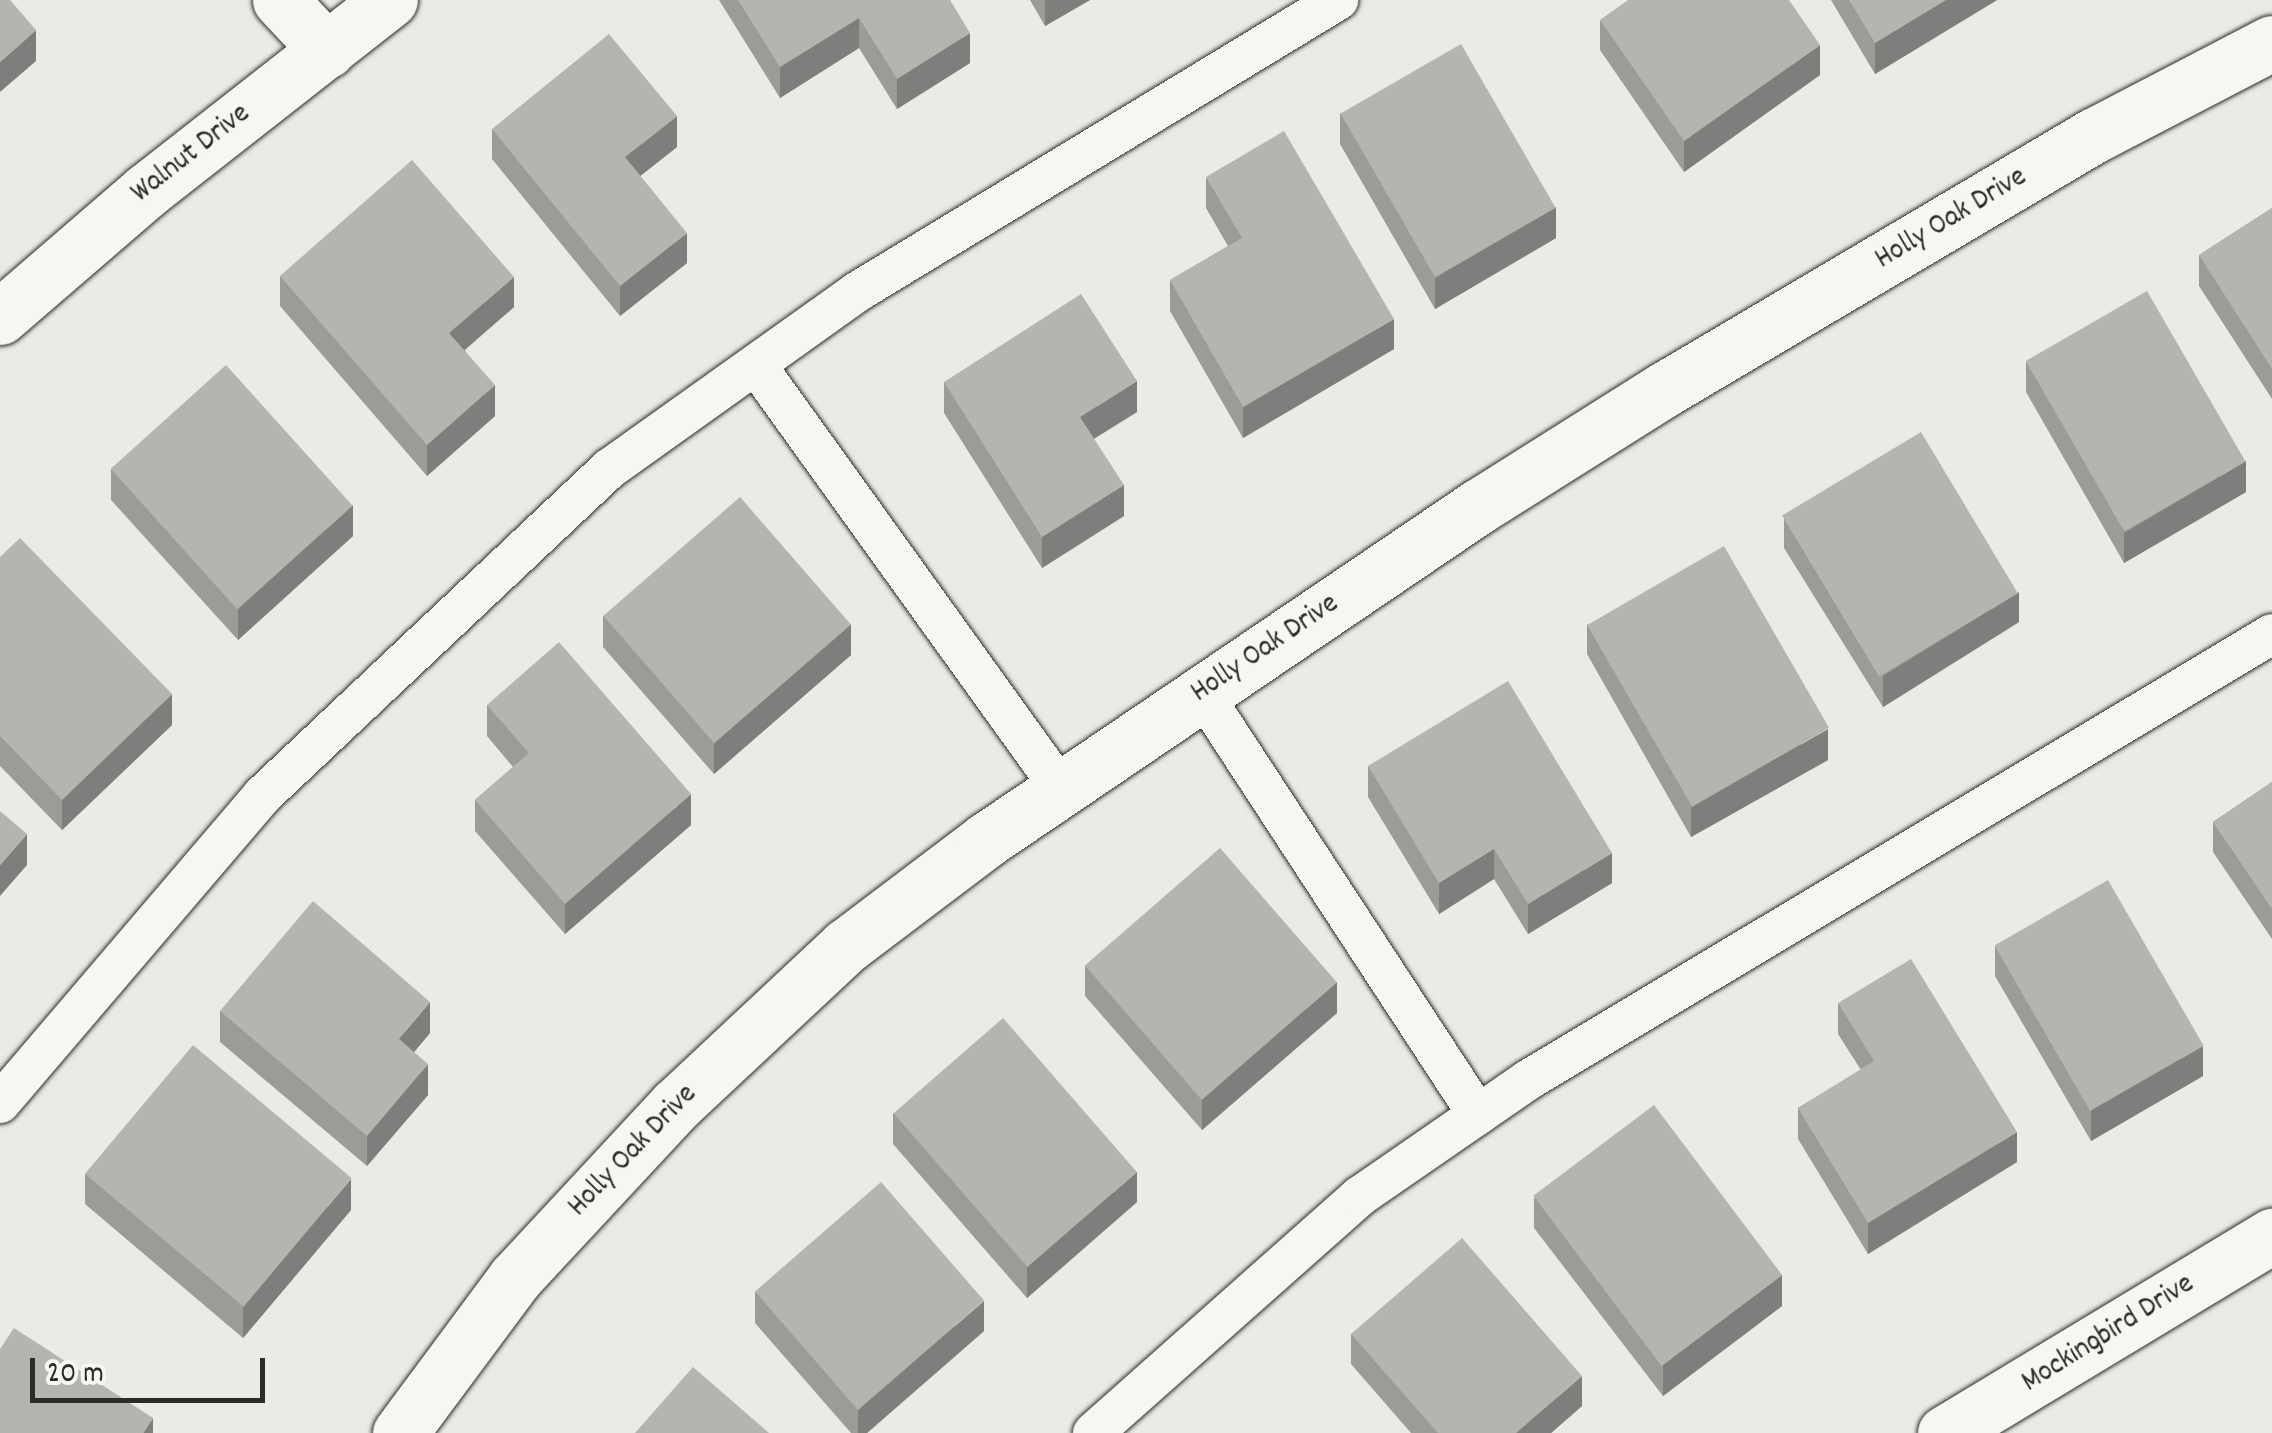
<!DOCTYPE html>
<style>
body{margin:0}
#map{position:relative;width:2272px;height:1433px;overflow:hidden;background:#eaeae6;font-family:Dekko,sans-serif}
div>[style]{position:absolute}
.roads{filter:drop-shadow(0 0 2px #2b2b2b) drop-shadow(0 0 2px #2b2b2b)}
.lane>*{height:40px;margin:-20px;padding:0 20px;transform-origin:20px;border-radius:20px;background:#f6f6f2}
.street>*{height:55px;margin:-27.5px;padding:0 27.5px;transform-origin:27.5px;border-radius:27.5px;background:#f6f6f2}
.wall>*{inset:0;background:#9b9b98}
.shaded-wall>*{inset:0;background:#7e7e7c}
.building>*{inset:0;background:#b4b4b1;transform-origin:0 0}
span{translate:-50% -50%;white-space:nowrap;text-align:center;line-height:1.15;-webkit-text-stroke:8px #f6f6f2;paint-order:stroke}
.street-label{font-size:30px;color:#2b2b2b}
.scale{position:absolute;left:30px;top:1358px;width:235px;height:45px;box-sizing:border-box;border:5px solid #2b2b2b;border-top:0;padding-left:12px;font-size:30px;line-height:35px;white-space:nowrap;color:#2b2b2b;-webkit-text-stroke:8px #f6f6f2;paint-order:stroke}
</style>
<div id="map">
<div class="roads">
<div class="lane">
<div style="left:756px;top:365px;width:522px;rotate:54.27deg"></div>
<div style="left:1202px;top:693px;width:504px;rotate:56.81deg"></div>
<div style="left:0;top:1103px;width:404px;rotate:-49.5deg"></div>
<div style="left:262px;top:796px;width:477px;rotate:-43.3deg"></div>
<div style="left:609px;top:469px;width:305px;rotate:-35.5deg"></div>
<div style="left:857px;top:292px;width:563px;rotate:-31.26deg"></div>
<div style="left:1093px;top:1433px;width:357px;rotate:-41.6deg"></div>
<div style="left:1360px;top:1196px;width:204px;rotate:-34.6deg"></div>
<div style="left:1528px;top:1080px;width:867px;rotate:-30.94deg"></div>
</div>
<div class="street">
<div style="left:280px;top:0;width:69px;rotate:46.8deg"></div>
<div style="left:0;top:317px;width:193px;rotate:-40.8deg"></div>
<div style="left:146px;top:191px;width:310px;rotate:-38.1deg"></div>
<div style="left:400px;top:1433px;width:193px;rotate:-53.4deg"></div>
<div style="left:515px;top:1278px;width:236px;rotate:-47.1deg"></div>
<div style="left:676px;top:1105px;width:233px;rotate:-43.1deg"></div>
<div style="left:846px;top:946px;width:176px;rotate:-37.1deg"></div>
<div style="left:986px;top:840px;width:595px;rotate:-34.12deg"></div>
<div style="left:1479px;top:506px;width:220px;rotate:-32.2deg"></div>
<div style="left:1665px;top:389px;width:499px;rotate:-30.6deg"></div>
<div style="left:2095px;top:135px;width:199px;rotate:-27.5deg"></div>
<div style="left:1945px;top:1433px;width:382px;rotate:-31.1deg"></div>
</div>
</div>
<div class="wall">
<div style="clip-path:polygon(719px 0,950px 0,970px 63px,897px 109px,859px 48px,780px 98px)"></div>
<div style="clip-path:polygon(1030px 0,1090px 0,1045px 26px)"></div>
<div style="clip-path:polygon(1831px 0,1997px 0,1875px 74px)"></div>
<div style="clip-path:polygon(1600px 20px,1820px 75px,1684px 172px,1600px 50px)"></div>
<div style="clip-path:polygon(1340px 113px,1556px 238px,1435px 309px,1340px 144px)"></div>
<div style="clip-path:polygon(492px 129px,677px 147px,640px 176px,687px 263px,620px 316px,492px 159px)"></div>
<div style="clip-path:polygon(1206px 177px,1394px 349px,1243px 438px,1170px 311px,1170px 280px,1228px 246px,1206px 208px)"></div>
<div style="clip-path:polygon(2272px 208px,2272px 399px,2199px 286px,2199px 255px)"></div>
<div style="clip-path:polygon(280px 276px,514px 307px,465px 350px,495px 416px,427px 476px,280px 306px)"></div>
<div style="clip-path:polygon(2026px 361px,2246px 492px,2124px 563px,2026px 392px)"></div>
<div style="clip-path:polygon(944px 382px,1137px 412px,1094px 439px,1124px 516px,1042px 568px,944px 413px)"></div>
<div style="clip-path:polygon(111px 469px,353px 536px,238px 640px,111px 500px)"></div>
<div style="clip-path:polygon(1784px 518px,2019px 622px,1883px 707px,1784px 548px)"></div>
<div style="clip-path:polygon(0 557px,172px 725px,62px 830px,0 766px)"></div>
<div style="clip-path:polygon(603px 616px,851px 655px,714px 774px,603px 647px)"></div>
<div style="clip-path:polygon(1587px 624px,1828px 760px,1691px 837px,1587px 654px)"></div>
<div style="clip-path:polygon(487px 705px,691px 825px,565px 934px,475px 831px,475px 800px,513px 767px,487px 736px)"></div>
<div style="clip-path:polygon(1368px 766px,1612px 883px,1528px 934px,1494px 879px,1439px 914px,1368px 797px)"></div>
<div style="clip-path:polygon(2272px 782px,2272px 939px,2213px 852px,2213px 822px)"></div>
<div style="clip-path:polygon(1995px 946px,2203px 1076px,2091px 1141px,1995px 976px)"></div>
<div style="clip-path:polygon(1085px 966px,1337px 1013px,1202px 1130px,1085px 996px)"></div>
<div style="clip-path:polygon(1838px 1003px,2017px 1162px,1868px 1254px,1798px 1139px,1798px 1108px,1861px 1070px,1838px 1034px)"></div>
<div style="clip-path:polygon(220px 1011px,430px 1033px,414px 1052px,428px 1095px,367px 1166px,220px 1042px)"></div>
<div style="clip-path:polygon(893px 1113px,1137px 1202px,1027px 1298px,893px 1144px)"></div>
<div style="clip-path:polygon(85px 1174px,351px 1210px,243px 1338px,85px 1204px)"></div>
<div style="clip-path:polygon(1534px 1197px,1782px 1306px,1663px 1396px,1534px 1228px)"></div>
<div style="clip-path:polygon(755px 1292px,984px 1331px,867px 1433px,851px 1433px,755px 1323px)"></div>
<div style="clip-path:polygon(1351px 1334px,1582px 1406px,1551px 1433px,1411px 1433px,1351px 1364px)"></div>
</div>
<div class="shaded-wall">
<div style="clip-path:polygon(1045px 0,1090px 0,1045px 26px)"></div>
<div style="clip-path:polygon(1946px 0,1997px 0,1875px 74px,1875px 43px)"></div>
<div style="clip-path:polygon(859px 18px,859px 48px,780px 98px,780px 67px)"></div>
<div style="clip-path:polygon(36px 30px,36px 61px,0 92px,0 62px)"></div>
<div style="clip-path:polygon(970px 33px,970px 63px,897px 109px,897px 79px)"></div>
<div style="clip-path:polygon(1820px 45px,1820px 75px,1684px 172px,1684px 141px)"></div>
<div style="clip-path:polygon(677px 116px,677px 147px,625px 188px,625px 157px)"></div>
<div style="clip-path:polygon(1556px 207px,1556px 238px,1435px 309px,1435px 278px)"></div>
<div style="clip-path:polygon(687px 233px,687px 263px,620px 316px,620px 286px)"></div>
<div style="clip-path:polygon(514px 277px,514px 307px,449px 363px,449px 333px)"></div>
<div style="clip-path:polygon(1394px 319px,1394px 349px,1243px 438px,1243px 407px)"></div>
<div style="clip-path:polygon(1137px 381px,1137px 412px,1080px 447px,1080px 417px)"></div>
<div style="clip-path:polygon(495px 385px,495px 416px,427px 476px,427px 445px)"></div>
<div style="clip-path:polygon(2246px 461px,2246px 492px,2124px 563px,2124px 533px)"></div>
<div style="clip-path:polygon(1124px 485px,1124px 516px,1042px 568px,1042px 537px)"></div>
<div style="clip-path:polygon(353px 505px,353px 536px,238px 640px,238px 609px)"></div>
<div style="clip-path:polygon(2019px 592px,2019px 622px,1883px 707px,1883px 676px)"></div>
<div style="clip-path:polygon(851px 624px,851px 655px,714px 774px,714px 743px)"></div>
<div style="clip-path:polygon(172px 694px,172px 725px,62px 830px,62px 800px)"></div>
<div style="clip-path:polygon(1828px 729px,1828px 760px,1691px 837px,1691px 807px)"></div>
<div style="clip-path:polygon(691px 794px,691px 825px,565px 934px,565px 904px)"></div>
<div style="clip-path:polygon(27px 834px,27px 865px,0 896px,0 865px)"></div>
<div style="clip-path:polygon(1494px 849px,1494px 879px,1439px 914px,1439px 883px)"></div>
<div style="clip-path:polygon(1612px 853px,1612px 883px,1528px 934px,1528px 904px)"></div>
<div style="clip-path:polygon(1337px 982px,1337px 1013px,1202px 1130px,1202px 1100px)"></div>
<div style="clip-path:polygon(430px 1002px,430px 1033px,399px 1070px,399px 1039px)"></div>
<div style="clip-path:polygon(2203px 1046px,2203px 1076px,2091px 1141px,2091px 1110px)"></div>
<div style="clip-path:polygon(428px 1064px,428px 1095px,367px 1166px,367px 1136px)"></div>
<div style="clip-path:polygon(2017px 1132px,2017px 1162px,1868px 1254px,1868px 1223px)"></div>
<div style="clip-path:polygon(1137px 1172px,1137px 1202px,1027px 1298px,1027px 1267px)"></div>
<div style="clip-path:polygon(351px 1179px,351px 1210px,243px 1338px,243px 1307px)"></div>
<div style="clip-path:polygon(1782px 1275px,1782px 1306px,1663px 1396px,1663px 1365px)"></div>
<div style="clip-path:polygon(984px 1301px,984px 1331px,867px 1433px,858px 1433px,858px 1410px)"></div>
<div style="clip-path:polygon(1582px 1376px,1582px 1406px,1551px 1433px,1516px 1433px)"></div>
<div style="clip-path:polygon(153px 1418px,153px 1433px,143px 1433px)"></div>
</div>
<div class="building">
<div style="clip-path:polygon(0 0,10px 0,36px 30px,0 62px)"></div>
<div style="clip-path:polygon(738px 0,950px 0,970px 33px,897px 79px,859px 18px,780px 67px)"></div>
<div style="clip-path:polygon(1628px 0,1789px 0,1820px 45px,1684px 141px,1600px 20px)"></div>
<div style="clip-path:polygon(1849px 0,1946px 0,1875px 43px)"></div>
<div style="clip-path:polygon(609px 34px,677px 116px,625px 157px,687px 233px,620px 286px,492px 129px)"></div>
<div style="left:1461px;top:44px;width:189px;height:139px;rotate:60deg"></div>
<div style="clip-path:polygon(1284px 131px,1394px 319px,1243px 407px,1170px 280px,1242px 238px,1206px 177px)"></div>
<div style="clip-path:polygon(412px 160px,514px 277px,449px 333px,495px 385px,427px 445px,280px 276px)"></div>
<div style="clip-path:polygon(2272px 208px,2272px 369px,2199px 255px)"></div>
<div style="left:2147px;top:291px;width:197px;height:140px;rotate:60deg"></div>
<div style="clip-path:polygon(1081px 294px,1137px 381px,1080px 417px,1124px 485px,1042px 537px,944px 382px)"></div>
<div style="left:226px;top:365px;width:189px;height:155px;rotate:48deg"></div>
<div style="left:1921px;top:432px;width:188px;height:162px;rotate:59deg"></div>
<div style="left:740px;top:497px;width:169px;height:181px;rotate:49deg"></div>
<div style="clip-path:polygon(20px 538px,172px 694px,62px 800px,0 736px,0 557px)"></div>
<div style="left:1724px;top:546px;width:210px;height:158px;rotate:60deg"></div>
<div style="clip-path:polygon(559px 642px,691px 794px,565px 904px,475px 800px,529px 753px,487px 705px)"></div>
<div style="clip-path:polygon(1508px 681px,1612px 853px,1528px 904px,1494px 849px,1439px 883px,1368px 766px)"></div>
<div style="clip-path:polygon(2272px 782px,2272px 909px,2213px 822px)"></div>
<div style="clip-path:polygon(0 811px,27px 834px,0 865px)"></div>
<div style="left:1220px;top:848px;width:178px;height:179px;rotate:49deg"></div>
<div style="left:2108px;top:880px;width:191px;height:131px;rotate:60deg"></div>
<div style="clip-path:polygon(313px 901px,430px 1002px,399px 1039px,428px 1064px,367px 1136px,220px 1011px)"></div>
<div style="clip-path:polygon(1911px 959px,2017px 1132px,1868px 1223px,1798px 1108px,1874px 1061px,1838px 1003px)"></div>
<div style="left:1003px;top:1018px;width:204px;height:145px;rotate:49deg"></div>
<div style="left:193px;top:1045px;width:207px;height:168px;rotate:40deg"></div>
<div style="left:1654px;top:1105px;width:213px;height:151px;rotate:53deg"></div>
<div style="left:881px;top:1182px;width:157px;height:167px;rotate:49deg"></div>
<div style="clip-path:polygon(1462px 1238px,1582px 1376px,1516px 1433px,1438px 1433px,1351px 1334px)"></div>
<div style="clip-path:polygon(14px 1328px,153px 1418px,143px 1433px,0 1433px,0 1349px)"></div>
<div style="clip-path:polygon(693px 1367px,769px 1433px,635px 1433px)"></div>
</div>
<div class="street-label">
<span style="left:192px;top:155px;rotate:-38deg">Walnut Drive</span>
<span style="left:1952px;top:220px;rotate:-31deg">Holly Oak Drive</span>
<span style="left:1266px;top:650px;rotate:-34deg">Holly Oak Drive</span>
<span style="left:634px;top:1152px;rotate:-46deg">Holly Oak Drive</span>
<span style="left:2109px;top:1335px;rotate:-32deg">Mockingbird Drive</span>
</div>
<div class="scale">20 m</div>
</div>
